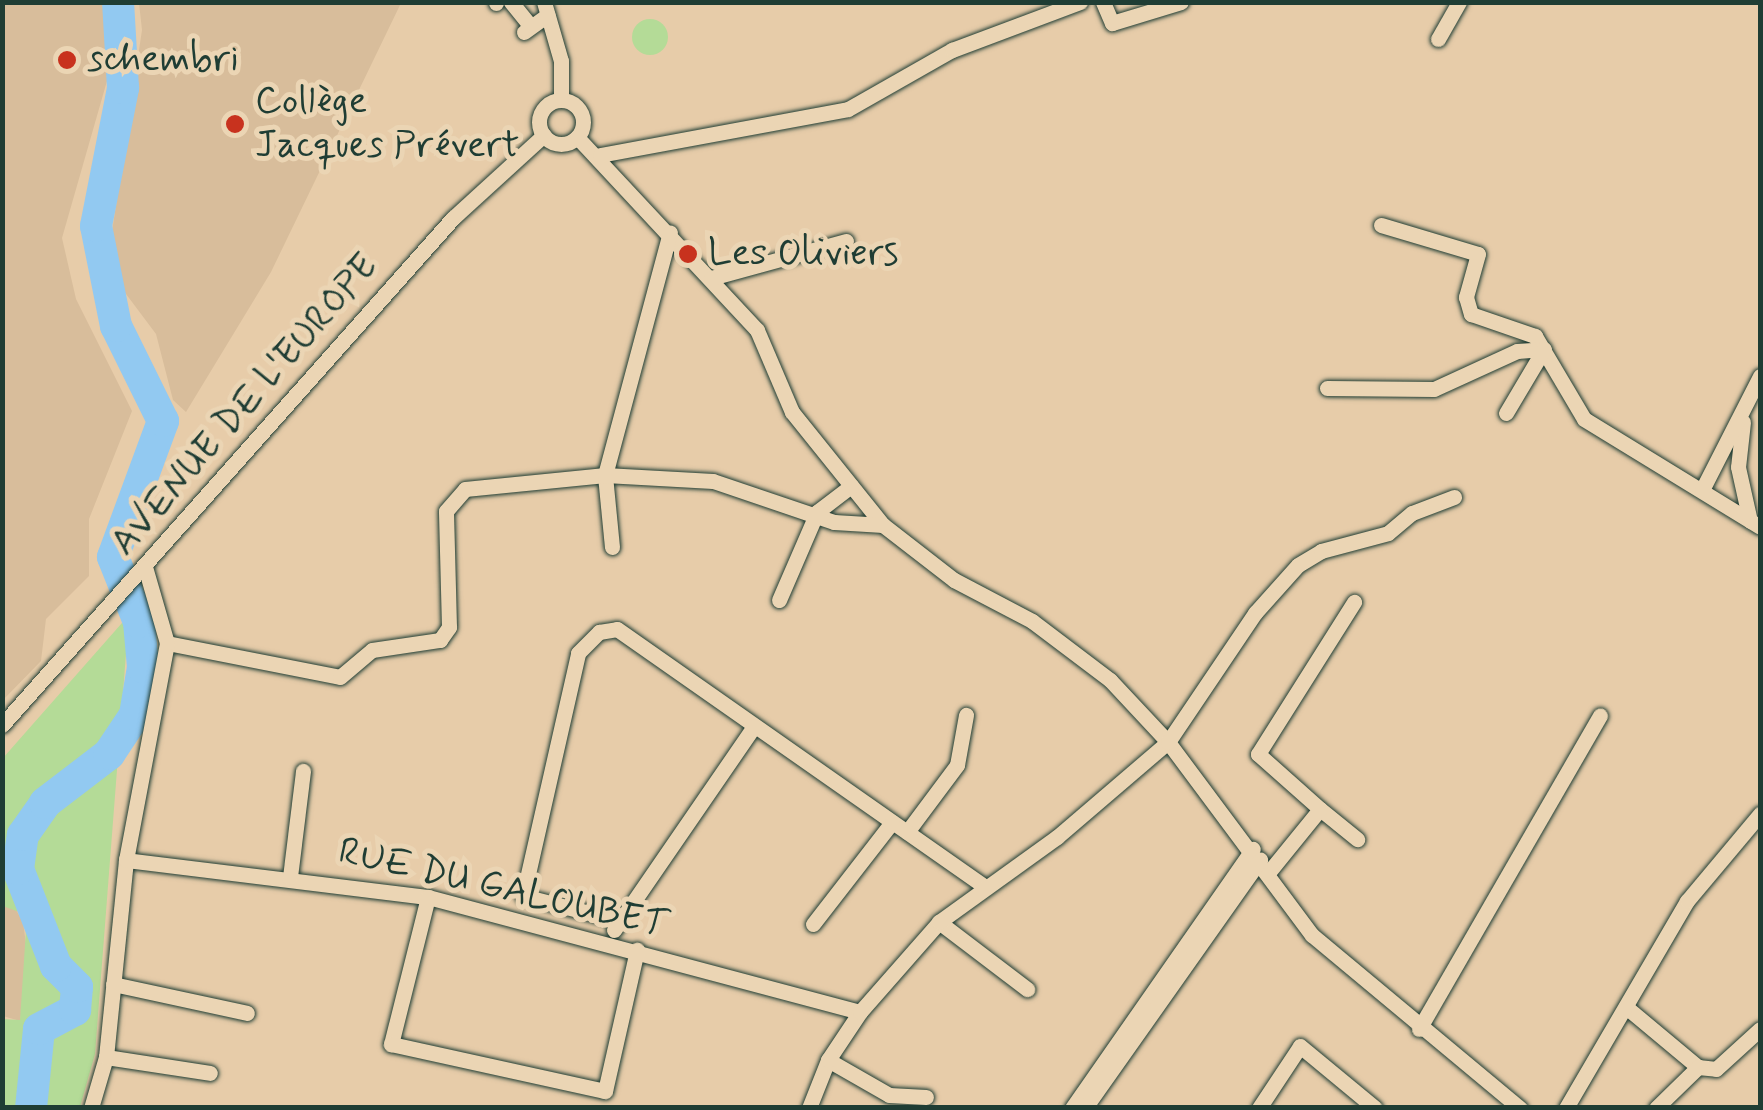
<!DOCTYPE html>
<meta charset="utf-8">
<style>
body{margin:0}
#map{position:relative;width:1763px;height:1110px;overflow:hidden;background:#e7cca9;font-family:Mynerve,sans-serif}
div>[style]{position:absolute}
.built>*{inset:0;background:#d8bd9b}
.green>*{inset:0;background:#b4db97}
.round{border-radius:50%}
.river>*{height:32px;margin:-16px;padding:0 16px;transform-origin:16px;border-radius:16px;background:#92c9f1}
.roads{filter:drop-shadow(0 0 2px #1f3d34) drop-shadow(0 0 2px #1f3d34)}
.street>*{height:15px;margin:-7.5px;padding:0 7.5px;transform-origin:7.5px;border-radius:7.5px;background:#ebd5b4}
.street>.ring{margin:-7.5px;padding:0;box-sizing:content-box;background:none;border:15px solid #ebd5b4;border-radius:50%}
.dots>*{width:28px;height:28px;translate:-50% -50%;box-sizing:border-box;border:5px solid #ebd5b4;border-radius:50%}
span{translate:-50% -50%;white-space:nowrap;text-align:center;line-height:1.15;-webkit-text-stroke:10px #ebd5b4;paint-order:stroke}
.poi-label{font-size:38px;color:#1f3d34}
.left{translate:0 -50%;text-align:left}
.street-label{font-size:38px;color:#1f3d34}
.frame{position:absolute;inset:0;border:5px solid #1f3d34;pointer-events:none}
</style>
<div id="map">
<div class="built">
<div style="clip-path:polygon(3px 2px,113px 3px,117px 46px,62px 238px,76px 299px,132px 411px,89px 519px,89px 576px,46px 619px,41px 661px,3px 700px)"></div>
<div style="clip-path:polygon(139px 3px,401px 3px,271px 272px,186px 412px,173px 400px,156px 334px,123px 290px,109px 252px,142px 30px)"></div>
<div style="clip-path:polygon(3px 887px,23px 922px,29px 966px,20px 1021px,3px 1016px)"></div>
</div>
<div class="green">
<div class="round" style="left:632px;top:19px;width:36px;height:36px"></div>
<div style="clip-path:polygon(129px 615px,95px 1054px,80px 1107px,3px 1107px,3px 1019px,20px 1020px,27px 915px,3px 906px,3px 758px)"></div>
</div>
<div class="river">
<div style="left:31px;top:1108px;width:79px;rotate:-84.2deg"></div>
<div style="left:39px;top:1029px;width:41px;rotate:-27.8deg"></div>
<div style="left:75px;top:1010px;width:23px;rotate:-85deg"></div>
<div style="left:77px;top:987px;width:30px;rotate:-135deg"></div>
<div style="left:56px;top:966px;width:104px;rotate:-111.4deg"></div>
<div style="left:18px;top:869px;width:34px;rotate:-82deg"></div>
<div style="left:23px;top:835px;width:39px;rotate:-55deg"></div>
<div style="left:45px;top:803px;width:81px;rotate:-37.4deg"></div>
<div style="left:109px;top:754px;width:47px;rotate:-56.3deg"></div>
<div style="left:135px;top:715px;width:49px;rotate:-80.5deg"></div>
<div style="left:143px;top:667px;width:45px;rotate:-95.1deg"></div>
<div style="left:139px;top:622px;width:70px;rotate:-111.8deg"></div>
<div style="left:113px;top:557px;width:145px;rotate:-69.8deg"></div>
<div style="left:163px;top:421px;width:106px;rotate:-116.3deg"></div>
<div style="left:116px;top:326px;width:102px;rotate:-101.3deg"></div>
<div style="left:96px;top:226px;width:141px;rotate:-78.9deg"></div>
<div style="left:123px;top:88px;width:86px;rotate:-93.3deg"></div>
</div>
<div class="roads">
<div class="street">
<div style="left:511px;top:2px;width:28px;rotate:51deg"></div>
<div style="left:544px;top:2px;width:61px;rotate:73.9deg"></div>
<div style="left:561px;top:61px;width:39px;rotate:90deg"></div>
<div style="left:1103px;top:2px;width:23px;rotate:67deg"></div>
<div style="left:1112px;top:23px;width:72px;rotate:-16.9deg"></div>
<div style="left:496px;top:3px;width:1px;rotate:-90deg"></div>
<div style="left:524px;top:32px;width:29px;rotate:-36deg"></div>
<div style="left:1438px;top:39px;width:43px;rotate:-60.4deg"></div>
<div class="ring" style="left:539px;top:100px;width:29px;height:29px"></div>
<div style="left:577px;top:137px;width:264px;rotate:47deg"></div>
<div style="left:757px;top:330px;width:89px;rotate:66.9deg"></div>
<div style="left:792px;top:412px;width:145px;rotate:51.2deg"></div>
<div style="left:883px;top:525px;width:90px;rotate:37.8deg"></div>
<div style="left:954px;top:580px;width:88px;rotate:27.7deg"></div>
<div style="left:1032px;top:621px;width:98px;rotate:37.1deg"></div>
<div style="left:1110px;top:680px;width:85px;rotate:46.9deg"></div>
<div style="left:1168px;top:742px;width:241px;rotate:53.3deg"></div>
<div style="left:1312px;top:935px;width:271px;rotate:39.8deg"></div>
<div style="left:600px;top:155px;width:252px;rotate:-10.5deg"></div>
<div style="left:848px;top:109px;width:120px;rotate:-29.6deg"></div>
<div style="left:952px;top:50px;width:137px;rotate:-20.6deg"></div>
<div style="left:1381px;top:225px;width:101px;rotate:16.6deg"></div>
<div style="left:1478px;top:254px;width:45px;rotate:105.6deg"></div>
<div style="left:1466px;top:297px;width:18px;rotate:74deg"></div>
<div style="left:1471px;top:314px;width:68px;rotate:19deg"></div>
<div style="left:1535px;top:336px;width:96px;rotate:59.4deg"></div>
<div style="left:1584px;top:419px;width:206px;rotate:31.5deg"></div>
<div style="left:711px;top:278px;width:140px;rotate:-15.3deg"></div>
<div style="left:1327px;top:388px;width:107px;rotate:0.5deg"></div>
<div style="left:1434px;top:389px;width:91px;rotate:-24.6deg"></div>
<div style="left:1517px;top:351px;width:27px;rotate:-4deg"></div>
<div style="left:1506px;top:413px;width:74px;rotate:-59.3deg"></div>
<div style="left:1743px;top:422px;width:45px;rotate:96.3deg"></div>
<div style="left:1738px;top:467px;width:55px;rotate:77.5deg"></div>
<div style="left:1702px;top:490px;width:128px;rotate:-63deg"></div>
<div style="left:817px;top:512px;width:43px;rotate:-37.4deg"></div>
<div style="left:612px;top:547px;width:72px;rotate:-95.6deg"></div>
<div style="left:605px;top:475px;width:251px;rotate:-75deg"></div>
<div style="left:779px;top:600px;width:96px;rotate:-66.6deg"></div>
<div style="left:167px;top:643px;width:176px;rotate:11.1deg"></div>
<div style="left:340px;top:677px;width:42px;rotate:-40.2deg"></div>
<div style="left:372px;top:650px;width:69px;rotate:-8.4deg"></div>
<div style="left:440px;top:640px;width:16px;rotate:-55deg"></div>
<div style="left:449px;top:627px;width:116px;rotate:-91.5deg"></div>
<div style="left:446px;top:511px;width:29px;rotate:-49deg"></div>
<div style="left:465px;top:489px;width:141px;rotate:-5.7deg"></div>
<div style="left:605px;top:475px;width:108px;rotate:3.2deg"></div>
<div style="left:713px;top:481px;width:128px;rotate:18.7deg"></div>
<div style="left:834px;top:522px;width:49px;rotate:3.5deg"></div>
<div style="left:2px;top:725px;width:679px;rotate:-48.35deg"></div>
<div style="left:453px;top:218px;width:123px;rotate:-42.4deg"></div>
<div style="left:1320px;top:809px;width:48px;rotate:39deg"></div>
<div style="left:907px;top:832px;width:84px;rotate:-53.3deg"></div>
<div style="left:957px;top:765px;width:51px;rotate:-79.8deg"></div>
<div style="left:126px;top:860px;width:304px;rotate:7deg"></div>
<div style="left:428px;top:897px;width:447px;rotate:14.9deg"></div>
<div style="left:1268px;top:873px;width:82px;rotate:-50.9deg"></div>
<div style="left:1320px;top:809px;width:83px;rotate:-138.4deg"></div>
<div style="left:1258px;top:754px;width:180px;rotate:-57.7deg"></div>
<div style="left:290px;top:877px;width:107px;rotate:-83deg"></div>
<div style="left:428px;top:897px;width:152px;rotate:104.1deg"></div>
<div style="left:391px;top:1044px;width:219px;rotate:12.4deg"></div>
<div style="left:605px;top:1091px;width:145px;rotate:-77.2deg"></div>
<div style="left:617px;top:920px;width:97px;rotate:-165.7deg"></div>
<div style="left:523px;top:896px;width:249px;rotate:-77.2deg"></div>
<div style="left:578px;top:653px;width:30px;rotate:-45deg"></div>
<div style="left:599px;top:632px;width:18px;rotate:-9deg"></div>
<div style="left:617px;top:629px;width:449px;rotate:35deg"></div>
<div style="left:939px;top:922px;width:111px;rotate:37.3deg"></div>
<div style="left:813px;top:924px;width:129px;rotate:-52.2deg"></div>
<div style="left:614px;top:930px;width:247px;rotate:-55.5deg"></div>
<div style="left:113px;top:984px;width:137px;rotate:12.2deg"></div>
<div style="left:1626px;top:1007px;width:94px;rotate:39.8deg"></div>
<div style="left:1698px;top:1067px;width:18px;rotate:6deg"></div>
<div style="left:1716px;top:1069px;width:59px;rotate:-42.3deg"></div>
<div style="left:1419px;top:1029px;width:362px;rotate:-60deg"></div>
<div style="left:106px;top:1057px;width:105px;rotate:8.7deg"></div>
<div style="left:828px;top:1060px;width:70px;rotate:29.8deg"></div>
<div style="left:889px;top:1095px;width:37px;rotate:3deg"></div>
<div style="left:91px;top:1108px;width:53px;rotate:-73.6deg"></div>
<div style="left:106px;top:1057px;width:198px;rotate:-84.2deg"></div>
<div style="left:126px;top:860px;width:221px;rotate:-79.3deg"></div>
<div style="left:167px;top:643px;width:79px;rotate:-106.1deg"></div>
<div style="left:809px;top:1108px;width:52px;rotate:-68.4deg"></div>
<div style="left:828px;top:1060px;width:58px;rotate:-56.3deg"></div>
<div style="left:860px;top:1012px;width:120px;rotate:-48.7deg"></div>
<div style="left:939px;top:922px;width:145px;rotate:-35.8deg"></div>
<div style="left:1057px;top:837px;width:146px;rotate:-40.6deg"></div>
<div style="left:1168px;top:742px;width:156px;rotate:-56deg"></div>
<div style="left:1255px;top:613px;width:64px;rotate:-48.1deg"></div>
<div style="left:1298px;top:565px;width:27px;rotate:-31deg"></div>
<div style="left:1321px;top:551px;width:69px;rotate:-15deg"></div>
<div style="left:1388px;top:533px;width:31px;rotate:-40deg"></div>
<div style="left:1412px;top:513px;width:45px;rotate:-20.9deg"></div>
<div style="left:1072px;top:1108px;width:316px;rotate:-55.1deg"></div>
<div style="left:1085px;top:1108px;width:304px;rotate:-54.8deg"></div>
<div style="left:1259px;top:1108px;width:74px;rotate:-56.5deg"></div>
<div style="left:1300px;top:1046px;width:97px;rotate:39.6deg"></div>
<div style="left:1566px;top:1108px;width:240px;rotate:-59.7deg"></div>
<div style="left:1687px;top:901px;width:114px;rotate:-50deg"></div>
<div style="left:1656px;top:1108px;width:59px;rotate:-44.3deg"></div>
</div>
</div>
<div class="dots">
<div style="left:67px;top:60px;background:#c8321e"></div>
<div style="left:235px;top:124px;background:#c8321e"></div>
<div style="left:688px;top:254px;background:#c8321e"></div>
</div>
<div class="poi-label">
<span class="left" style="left:87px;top:60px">schembri</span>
<span class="left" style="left:255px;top:124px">Collège<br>Jacques Prévert</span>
<span class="left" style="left:708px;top:254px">Les Oliviers</span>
</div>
<div class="street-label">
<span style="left:245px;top:405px;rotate:-49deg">AVENUE DE L'EUROPE</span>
<span style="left:503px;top:889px;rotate:13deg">RUE DU GALOUBET</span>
</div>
<div class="frame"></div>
</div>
